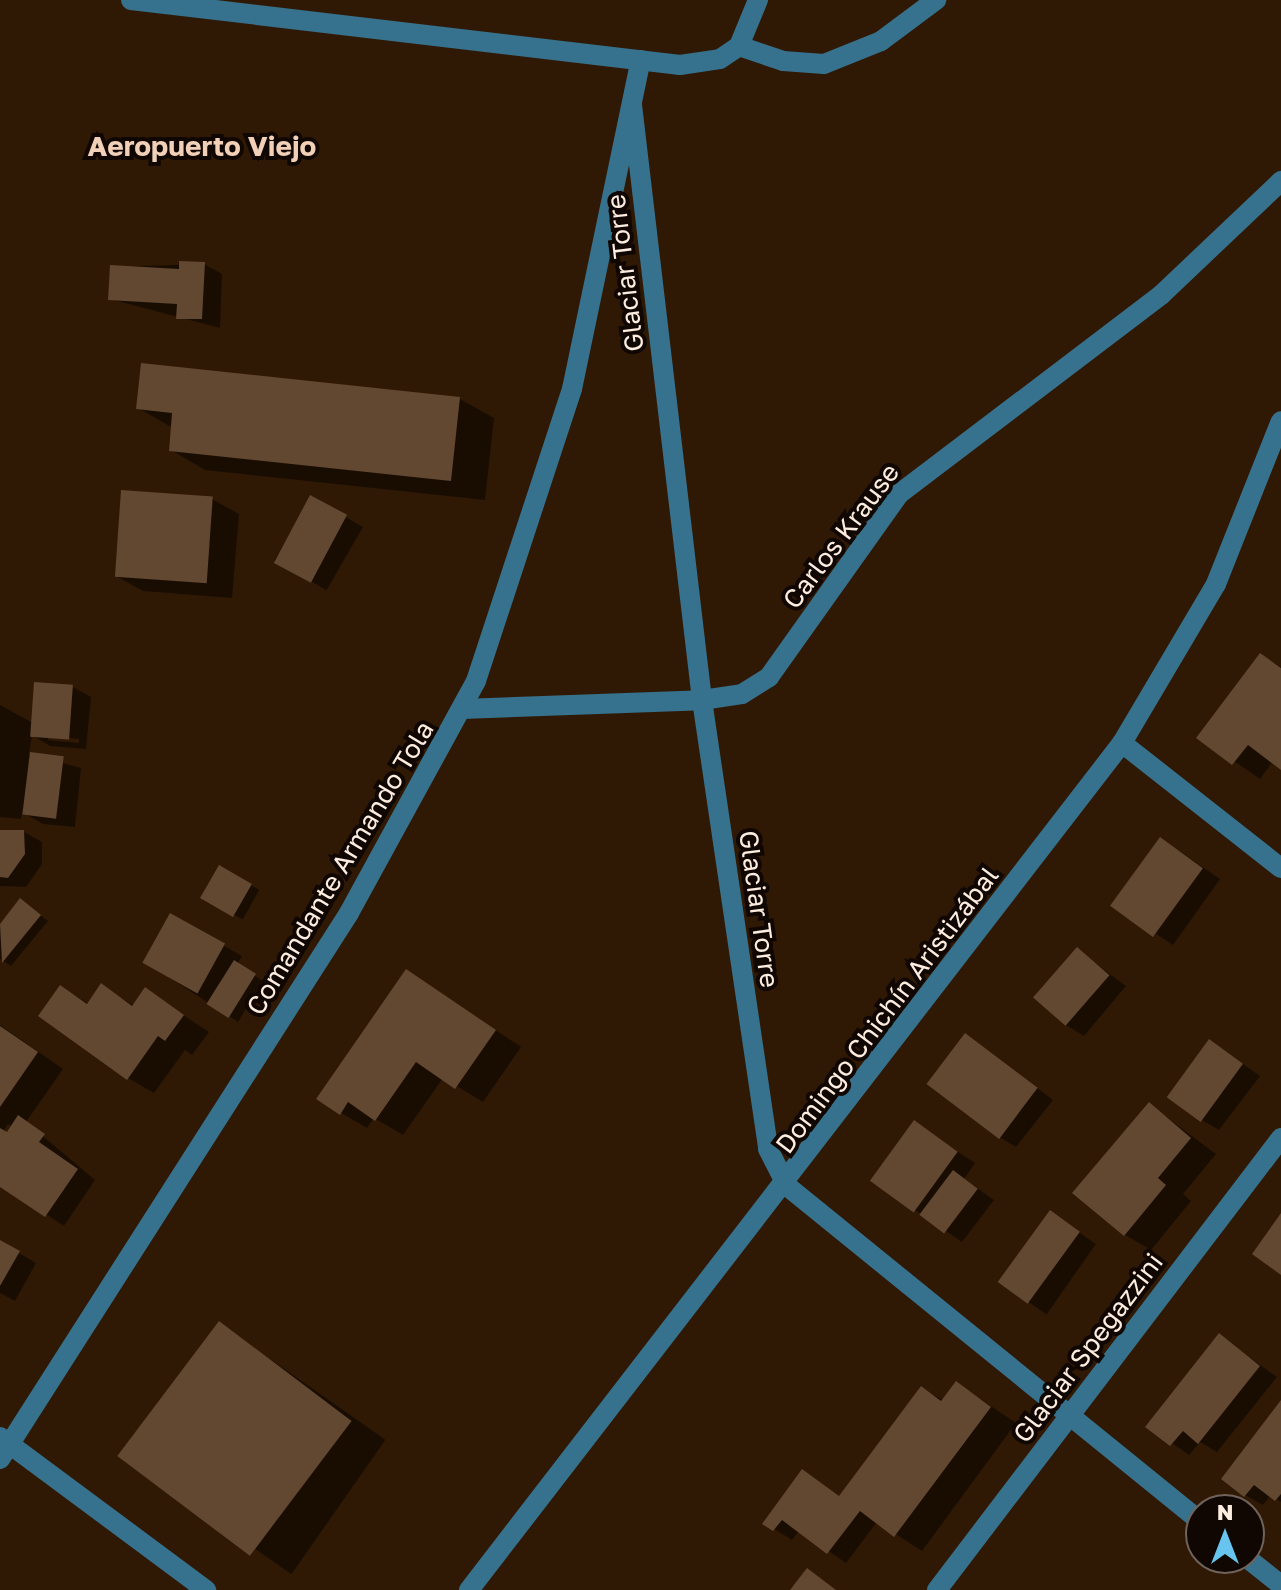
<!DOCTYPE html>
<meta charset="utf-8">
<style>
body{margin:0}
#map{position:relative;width:1281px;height:1590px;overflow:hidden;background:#301904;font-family:"Golos Text",sans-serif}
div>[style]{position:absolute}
.shadow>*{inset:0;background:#0007;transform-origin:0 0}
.building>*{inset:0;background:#624731;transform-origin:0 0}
.street>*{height:20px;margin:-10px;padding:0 10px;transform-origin:10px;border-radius:10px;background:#36728e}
span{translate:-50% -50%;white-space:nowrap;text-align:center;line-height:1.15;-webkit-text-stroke:8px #100702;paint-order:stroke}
.street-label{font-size:26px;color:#fdede0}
.neighbourhood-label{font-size:28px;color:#f1d0b7;font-weight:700}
.north{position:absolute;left:1185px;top:1494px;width:80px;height:80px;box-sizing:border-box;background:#100702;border:2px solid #6f635b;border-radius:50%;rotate:0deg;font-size:22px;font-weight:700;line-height:32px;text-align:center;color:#fdede0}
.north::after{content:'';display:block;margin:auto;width:28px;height:36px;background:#66c4ef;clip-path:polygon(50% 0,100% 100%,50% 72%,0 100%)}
</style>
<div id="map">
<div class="shadow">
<div style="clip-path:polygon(204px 264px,222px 274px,220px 328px,110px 299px,111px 267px)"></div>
<div style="clip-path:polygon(460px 399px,494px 418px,485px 500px,205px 470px,171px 450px,173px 428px,138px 408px)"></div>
<div style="left:311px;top:497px;width:60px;height:73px;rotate:30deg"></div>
<div style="clip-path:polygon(212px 499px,239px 514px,232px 598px,143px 591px,116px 576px)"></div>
<div style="clip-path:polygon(1261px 655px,1281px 667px,1281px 767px,1273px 761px,1260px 779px,1199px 737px)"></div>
<div style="clip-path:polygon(evenodd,73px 687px,91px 697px,86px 749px,50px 746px,32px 735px,29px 754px,81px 768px,75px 827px,43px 824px,22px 812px,21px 819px,0 817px,0 705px,33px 723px,73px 687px,48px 736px,79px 739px,79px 743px,48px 740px,48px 736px)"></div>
<div style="clip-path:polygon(0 832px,24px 832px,42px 842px,42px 864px,26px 887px,0 886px)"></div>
<div style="clip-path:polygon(1178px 850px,1220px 879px,1173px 945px,1114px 906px)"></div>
<div style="left:220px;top:868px;width:45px;height:34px;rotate:29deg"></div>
<div style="clip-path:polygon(21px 901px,48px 921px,11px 966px,0 959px,0 927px)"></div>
<div style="clip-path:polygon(171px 916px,242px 956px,237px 964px,263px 981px,238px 1022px,145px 962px)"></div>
<div style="clip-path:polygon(1077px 950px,1126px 986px,1084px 1036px,1066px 1025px)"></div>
<div style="clip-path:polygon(407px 971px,521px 1047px,483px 1102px,443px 1078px,403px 1135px,374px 1118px,367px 1128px,341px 1113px)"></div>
<div style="clip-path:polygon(101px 986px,134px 1006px,145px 990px,209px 1032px,192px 1055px,185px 1050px,154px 1093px,128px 1078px,61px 987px,89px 1004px)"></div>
<div style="clip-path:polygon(evenodd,0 1025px,63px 1069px,26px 1122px,95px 1180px,64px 1226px,0 1184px,0 1025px,8px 1124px,13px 1127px,8px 1134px,3px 1132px,8px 1124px)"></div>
<div style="clip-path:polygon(966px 1035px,1053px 1100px,1016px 1147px,999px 1137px)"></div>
<div style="clip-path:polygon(1210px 1041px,1260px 1076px,1219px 1130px,1202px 1120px)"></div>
<div style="clip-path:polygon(1149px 1104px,1216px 1154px,1183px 1194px,1191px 1201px,1151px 1250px,1125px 1235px)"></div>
<div style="clip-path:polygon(914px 1123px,975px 1163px,964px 1179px,994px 1200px,962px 1242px,873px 1181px)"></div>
<div style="left:1050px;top:1212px;width:56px;height:86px;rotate:35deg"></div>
<div style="clip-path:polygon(0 1242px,36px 1263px,15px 1301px,0 1293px)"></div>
<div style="left:220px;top:1324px;width:202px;height:164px;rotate:35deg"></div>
<div style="clip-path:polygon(1220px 1336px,1277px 1377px,1217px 1452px,1200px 1442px,1189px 1455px,1148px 1426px)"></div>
<div style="clip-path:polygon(957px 1383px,1016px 1423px,922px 1551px,877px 1522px,846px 1563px,799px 1531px,792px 1540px,765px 1523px,803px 1472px,840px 1497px,922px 1388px,944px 1401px)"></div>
<div style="clip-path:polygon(1281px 1403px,1281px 1502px,1271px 1495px,1263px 1505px,1245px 1495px)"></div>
</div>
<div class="building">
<div style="clip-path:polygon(179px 261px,205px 262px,202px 319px,176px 319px,177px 304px,108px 300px,110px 265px,179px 269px)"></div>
<div style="clip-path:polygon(141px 363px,460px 397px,451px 481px,169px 451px,172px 413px,136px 409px)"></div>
<div style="left:121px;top:490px;width:92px;height:87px;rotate:4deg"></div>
<div style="left:310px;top:495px;width:42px;height:77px;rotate:28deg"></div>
<div style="clip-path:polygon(1260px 653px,1281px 668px,1281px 770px,1248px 745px,1232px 765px,1196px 738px)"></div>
<div style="left:34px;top:682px;width:39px;height:55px;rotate:4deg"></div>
<div style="left:30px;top:752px;width:34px;height:63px;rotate:7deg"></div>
<div style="clip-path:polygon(0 830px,24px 830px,25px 854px,8px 878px,0 877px)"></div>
<div style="left:1160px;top:837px;width:53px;height:85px;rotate:36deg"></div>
<div style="left:219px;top:865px;width:38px;height:38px;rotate:30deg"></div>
<div style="clip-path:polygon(20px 898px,41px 915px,2px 963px,0 924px)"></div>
<div style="left:170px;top:913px;width:63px;height:57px;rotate:29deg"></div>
<div style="left:1077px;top:947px;width:43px;height:67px;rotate:41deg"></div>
<div style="left:234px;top:960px;width:26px;height:52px;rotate:32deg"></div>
<div style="clip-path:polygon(406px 969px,496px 1030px,455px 1089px,416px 1062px,375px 1121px,348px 1102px,340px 1115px,316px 1099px)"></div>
<div style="clip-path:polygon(101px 983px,132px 1006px,145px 987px,184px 1015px,165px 1041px,158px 1036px,127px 1080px,38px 1016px,60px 985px,87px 1004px)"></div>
<div style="clip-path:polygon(0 1026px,38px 1052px,0 1107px)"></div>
<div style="left:965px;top:1033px;width:91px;height:64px;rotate:37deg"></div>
<div style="left:1209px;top:1039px;width:42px;height:72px;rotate:36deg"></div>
<div style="clip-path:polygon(1149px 1102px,1191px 1138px,1158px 1178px,1166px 1185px,1124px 1236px,1072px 1193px)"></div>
<div style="clip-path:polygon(18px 1115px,45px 1134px,39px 1142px,78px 1169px,45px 1217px,0 1187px,0 1128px,7px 1132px)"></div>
<div style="left:914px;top:1120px;width:54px;height:75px;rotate:36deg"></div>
<div style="left:953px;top:1170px;width:31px;height:56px;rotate:37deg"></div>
<div style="left:1050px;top:1210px;width:37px;height:89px;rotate:36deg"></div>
<div style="clip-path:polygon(1281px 1213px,1281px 1275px,1252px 1254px)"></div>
<div style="clip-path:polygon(0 1240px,20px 1251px,0 1286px)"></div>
<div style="left:219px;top:1321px;width:166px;height:169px;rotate:37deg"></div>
<div style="clip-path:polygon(1219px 1333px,1260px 1366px,1198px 1444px,1183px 1431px,1170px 1446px,1145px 1427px)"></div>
<div style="clip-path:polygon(956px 1381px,991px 1407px,894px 1537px,860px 1511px,827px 1554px,782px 1520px,773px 1531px,762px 1524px,802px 1469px,839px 1496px,921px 1386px,941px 1401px)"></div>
<div style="clip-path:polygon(1281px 1400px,1281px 1494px,1275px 1501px,1254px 1485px,1244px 1497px,1221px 1479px)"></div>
<div style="clip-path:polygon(807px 1568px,836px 1590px,790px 1590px)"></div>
</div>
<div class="street">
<div style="left:131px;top:0;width:553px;rotate:6.75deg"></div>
<div style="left:680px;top:65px;width:40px;rotate:-8.5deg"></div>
<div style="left:720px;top:59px;width:23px;rotate:-34deg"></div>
<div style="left:739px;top:46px;width:50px;rotate:-67.6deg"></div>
<div style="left:739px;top:46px;width:46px;rotate:18.8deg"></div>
<div style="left:783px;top:61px;width:41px;rotate:4.2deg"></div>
<div style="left:824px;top:64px;width:61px;rotate:-22deg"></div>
<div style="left:881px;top:41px;width:69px;rotate:-36.7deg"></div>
<div style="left:632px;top:105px;width:599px;rotate:83.29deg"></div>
<div style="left:702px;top:700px;width:454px;rotate:81.6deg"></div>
<div style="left:768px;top:1149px;width:42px;rotate:62.8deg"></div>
<div style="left:787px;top:1186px;width:533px;rotate:39.06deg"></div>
<div style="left:462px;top:709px;width:240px;rotate:-2.1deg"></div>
<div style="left:702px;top:700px;width:40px;rotate:-8.5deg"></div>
<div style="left:742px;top:694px;width:32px;rotate:-32deg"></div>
<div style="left:769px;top:677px;width:224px;rotate:-54.6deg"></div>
<div style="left:899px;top:494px;width:329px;rotate:-37.2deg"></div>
<div style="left:1161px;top:295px;width:166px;rotate:-43.5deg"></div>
<div style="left:1122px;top:743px;width:202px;rotate:38.2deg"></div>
<div style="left:0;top:1437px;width:257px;rotate:36.6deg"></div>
<div style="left:0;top:1459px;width:648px;rotate:-57.41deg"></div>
<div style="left:349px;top:913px;width:264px;rotate:-61.3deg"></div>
<div style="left:476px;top:681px;width:307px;rotate:-71.8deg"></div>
<div style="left:572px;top:389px;width:336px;rotate:-78.2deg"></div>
<div style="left:1247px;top:1558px;width:43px;rotate:38.5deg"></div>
<div style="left:469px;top:1590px;width:1069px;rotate:-52.37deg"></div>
<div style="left:1122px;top:743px;width:185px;rotate:-59.4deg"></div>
<div style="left:1216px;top:584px;width:175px;rotate:-68.3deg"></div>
<div style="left:937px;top:1590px;width:568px;rotate:-52.73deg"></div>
</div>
<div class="street-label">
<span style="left:625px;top:273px;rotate:-97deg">Glaciar Torre</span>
<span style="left:841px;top:536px;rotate:-53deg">Carlos Krause</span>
<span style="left:340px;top:868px;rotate:-59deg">Comandante Armando Tola</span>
<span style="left:759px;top:909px;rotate:82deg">Glaciar Torre</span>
<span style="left:887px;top:1010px;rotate:-53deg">Domingo Chichín Aristizábal</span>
<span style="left:1088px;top:1348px;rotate:-53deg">Glaciar Spegazzini</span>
</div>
<div class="neighbourhood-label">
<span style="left:202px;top:146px">Aeropuerto Viejo</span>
</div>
<div class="north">N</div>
</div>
